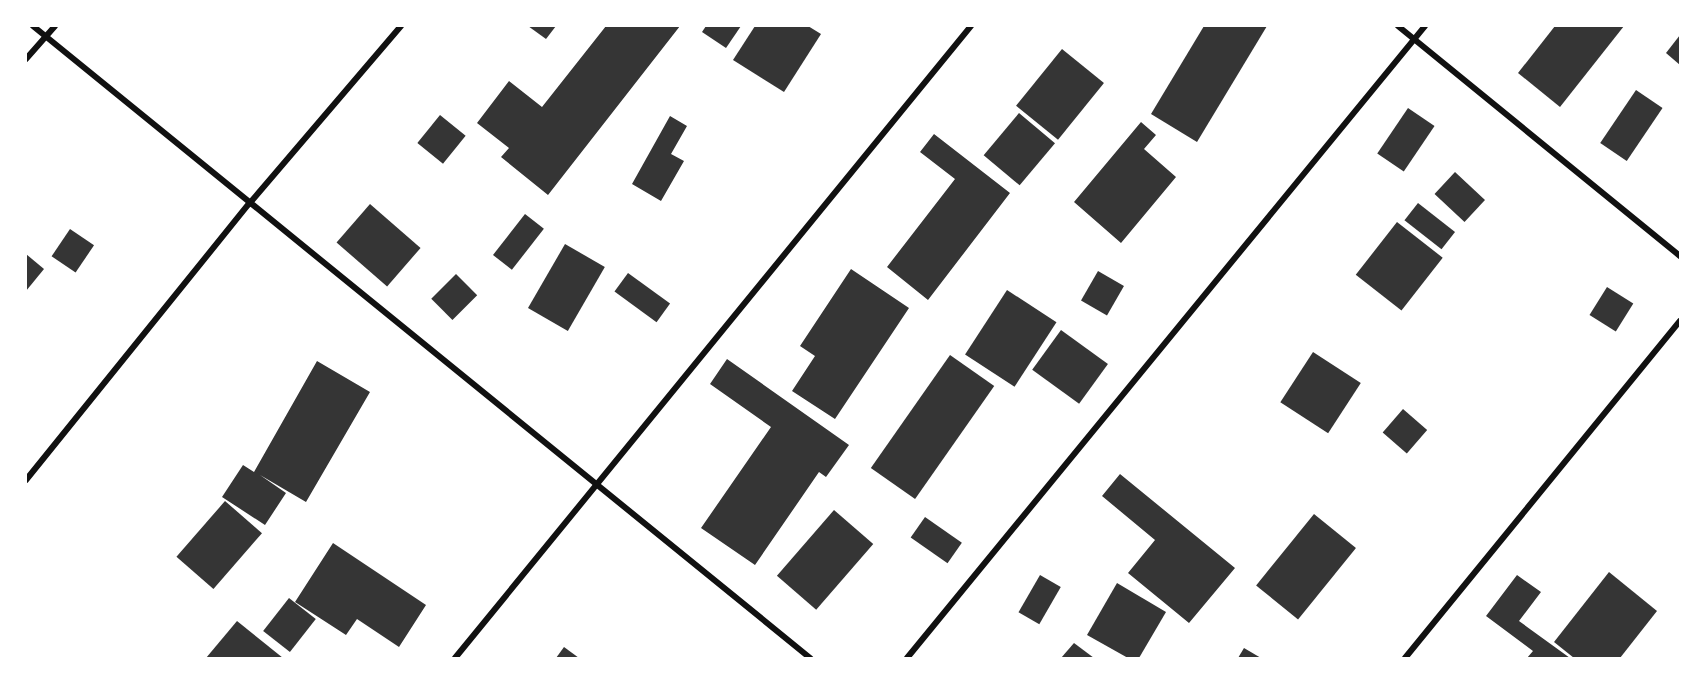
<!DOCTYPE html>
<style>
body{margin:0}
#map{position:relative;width:1706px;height:684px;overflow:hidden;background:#fff;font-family:"Zilla Slab",serif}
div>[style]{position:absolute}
.building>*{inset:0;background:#353535;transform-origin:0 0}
.minor>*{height:6px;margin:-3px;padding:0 3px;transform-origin:3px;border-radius:3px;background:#111}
span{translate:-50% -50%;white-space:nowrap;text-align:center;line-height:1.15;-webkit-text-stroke:4.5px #fff;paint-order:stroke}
.frame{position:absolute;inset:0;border:27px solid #fff;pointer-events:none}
</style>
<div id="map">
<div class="building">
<div style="clip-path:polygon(528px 26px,556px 26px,546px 39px)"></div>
<div style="clip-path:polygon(606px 26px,680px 26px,548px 195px,501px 157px,509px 148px,477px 123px,509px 81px,542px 107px)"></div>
<div style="clip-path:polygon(706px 26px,741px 26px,726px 48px,702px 32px)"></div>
<div style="clip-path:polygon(755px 26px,808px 26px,821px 34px,784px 92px,733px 60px)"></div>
<div style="clip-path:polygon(1204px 26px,1267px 26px,1197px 142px,1151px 114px)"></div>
<div style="clip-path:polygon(1555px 26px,1624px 26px,1560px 107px,1518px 73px)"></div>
<div style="clip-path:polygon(1680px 35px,1680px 65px,1666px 53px)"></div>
<div style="left:1062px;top:49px;width:54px;height:73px;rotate:39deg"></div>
<div style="left:1636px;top:90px;width:32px;height:64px;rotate:34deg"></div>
<div style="left:1408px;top:108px;width:32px;height:55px;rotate:34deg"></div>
<div style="left:1019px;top:113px;width:47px;height:55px;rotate:40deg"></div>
<div style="left:440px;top:115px;width:33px;height:36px;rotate:39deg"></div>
<div style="clip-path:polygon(670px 116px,687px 126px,671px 154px,684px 161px,661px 201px,632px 184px)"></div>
<div style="clip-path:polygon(1141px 122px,1156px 135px,1144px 149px,1176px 177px,1121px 243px,1074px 202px)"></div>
<div style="clip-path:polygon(934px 134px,1010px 193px,928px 300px,887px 267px,955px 179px,920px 152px)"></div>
<div style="left:1455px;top:172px;width:41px;height:30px;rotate:43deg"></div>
<div style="left:1418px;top:203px;width:47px;height:22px;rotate:38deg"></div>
<div style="left:370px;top:204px;width:67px;height:51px;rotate:41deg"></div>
<div style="left:525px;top:214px;width:24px;height:52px;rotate:38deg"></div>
<div style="left:1397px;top:222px;width:58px;height:67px;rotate:38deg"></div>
<div style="left:70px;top:229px;width:29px;height:33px;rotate:34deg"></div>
<div style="left:565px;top:244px;width:46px;height:74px;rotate:30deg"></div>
<div style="clip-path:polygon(26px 254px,44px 269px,26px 291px)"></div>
<div style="clip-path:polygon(851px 269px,909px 308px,835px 419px,792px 391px,815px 356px,800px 346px)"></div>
<div style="left:1098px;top:271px;width:30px;height:34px;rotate:30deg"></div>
<div style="left:628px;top:273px;width:52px;height:23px;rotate:36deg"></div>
<div style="left:456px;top:274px;width:30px;height:35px;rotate:45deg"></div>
<div style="left:1607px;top:287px;width:31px;height:33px;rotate:32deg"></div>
<div style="left:1007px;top:290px;width:59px;height:77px;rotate:33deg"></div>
<div style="left:1061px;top:330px;width:58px;height:49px;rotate:36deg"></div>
<div style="left:1313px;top:352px;width:57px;height:60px;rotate:33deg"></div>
<div style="left:950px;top:355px;width:54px;height:138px;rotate:35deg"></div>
<div style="clip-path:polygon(727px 359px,849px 445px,826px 477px,819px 472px,755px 565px,701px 528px,771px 427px,710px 384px)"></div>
<div style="clip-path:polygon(317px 361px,370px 392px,306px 502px,260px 475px,286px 493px,265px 525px,222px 497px,243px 465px,254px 472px)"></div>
<div style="left:1403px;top:409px;width:32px;height:31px;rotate:41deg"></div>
<div style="clip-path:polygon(1120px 474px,1235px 568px,1189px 623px,1128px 573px,1155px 540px,1102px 496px)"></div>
<div style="left:225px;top:501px;width:49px;height:74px;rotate:41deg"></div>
<div style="left:834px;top:510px;width:52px;height:87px;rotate:41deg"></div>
<div style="left:1314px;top:514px;width:54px;height:92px;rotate:39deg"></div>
<div style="left:925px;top:517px;width:45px;height:25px;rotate:35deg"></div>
<div style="clip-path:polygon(333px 543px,426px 605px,399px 647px,357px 619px,346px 635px,295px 602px)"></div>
<div style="clip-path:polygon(1609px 572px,1657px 611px,1620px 658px,1574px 658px,1554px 642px)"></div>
<div style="left:1040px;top:575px;width:24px;height:43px;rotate:30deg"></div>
<div style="clip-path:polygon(1517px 575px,1541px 592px,1519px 621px,1570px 658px,1527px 658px,1533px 651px,1486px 616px)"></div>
<div style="clip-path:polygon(1117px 583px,1166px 612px,1139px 658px,1128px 658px,1087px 635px)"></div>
<div style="left:289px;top:598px;width:34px;height:42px;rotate:38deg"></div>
<div style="clip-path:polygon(237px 621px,283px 658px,206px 658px)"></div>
<div style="clip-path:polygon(1074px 643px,1094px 658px,1061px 658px)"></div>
<div style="clip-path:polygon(564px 647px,579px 658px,556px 658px)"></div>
<div style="clip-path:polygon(1244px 648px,1261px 658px,1238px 658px)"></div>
</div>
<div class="minor">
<div style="left:33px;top:26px;width:1002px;rotate:39.12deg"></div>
<div style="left:1398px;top:26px;width:364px;rotate:39.2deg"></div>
<div style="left:26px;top:59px;width:44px;rotate:-48.7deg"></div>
<div style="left:26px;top:480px;width:355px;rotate:-51.1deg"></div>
<div style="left:249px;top:204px;width:234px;rotate:-49.5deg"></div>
<div style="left:455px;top:658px;width:816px;rotate:-50.77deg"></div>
<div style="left:907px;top:658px;width:817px;rotate:-50.66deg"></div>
<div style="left:1405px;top:658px;width:435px;rotate:-50.8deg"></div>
</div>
<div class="frame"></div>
</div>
